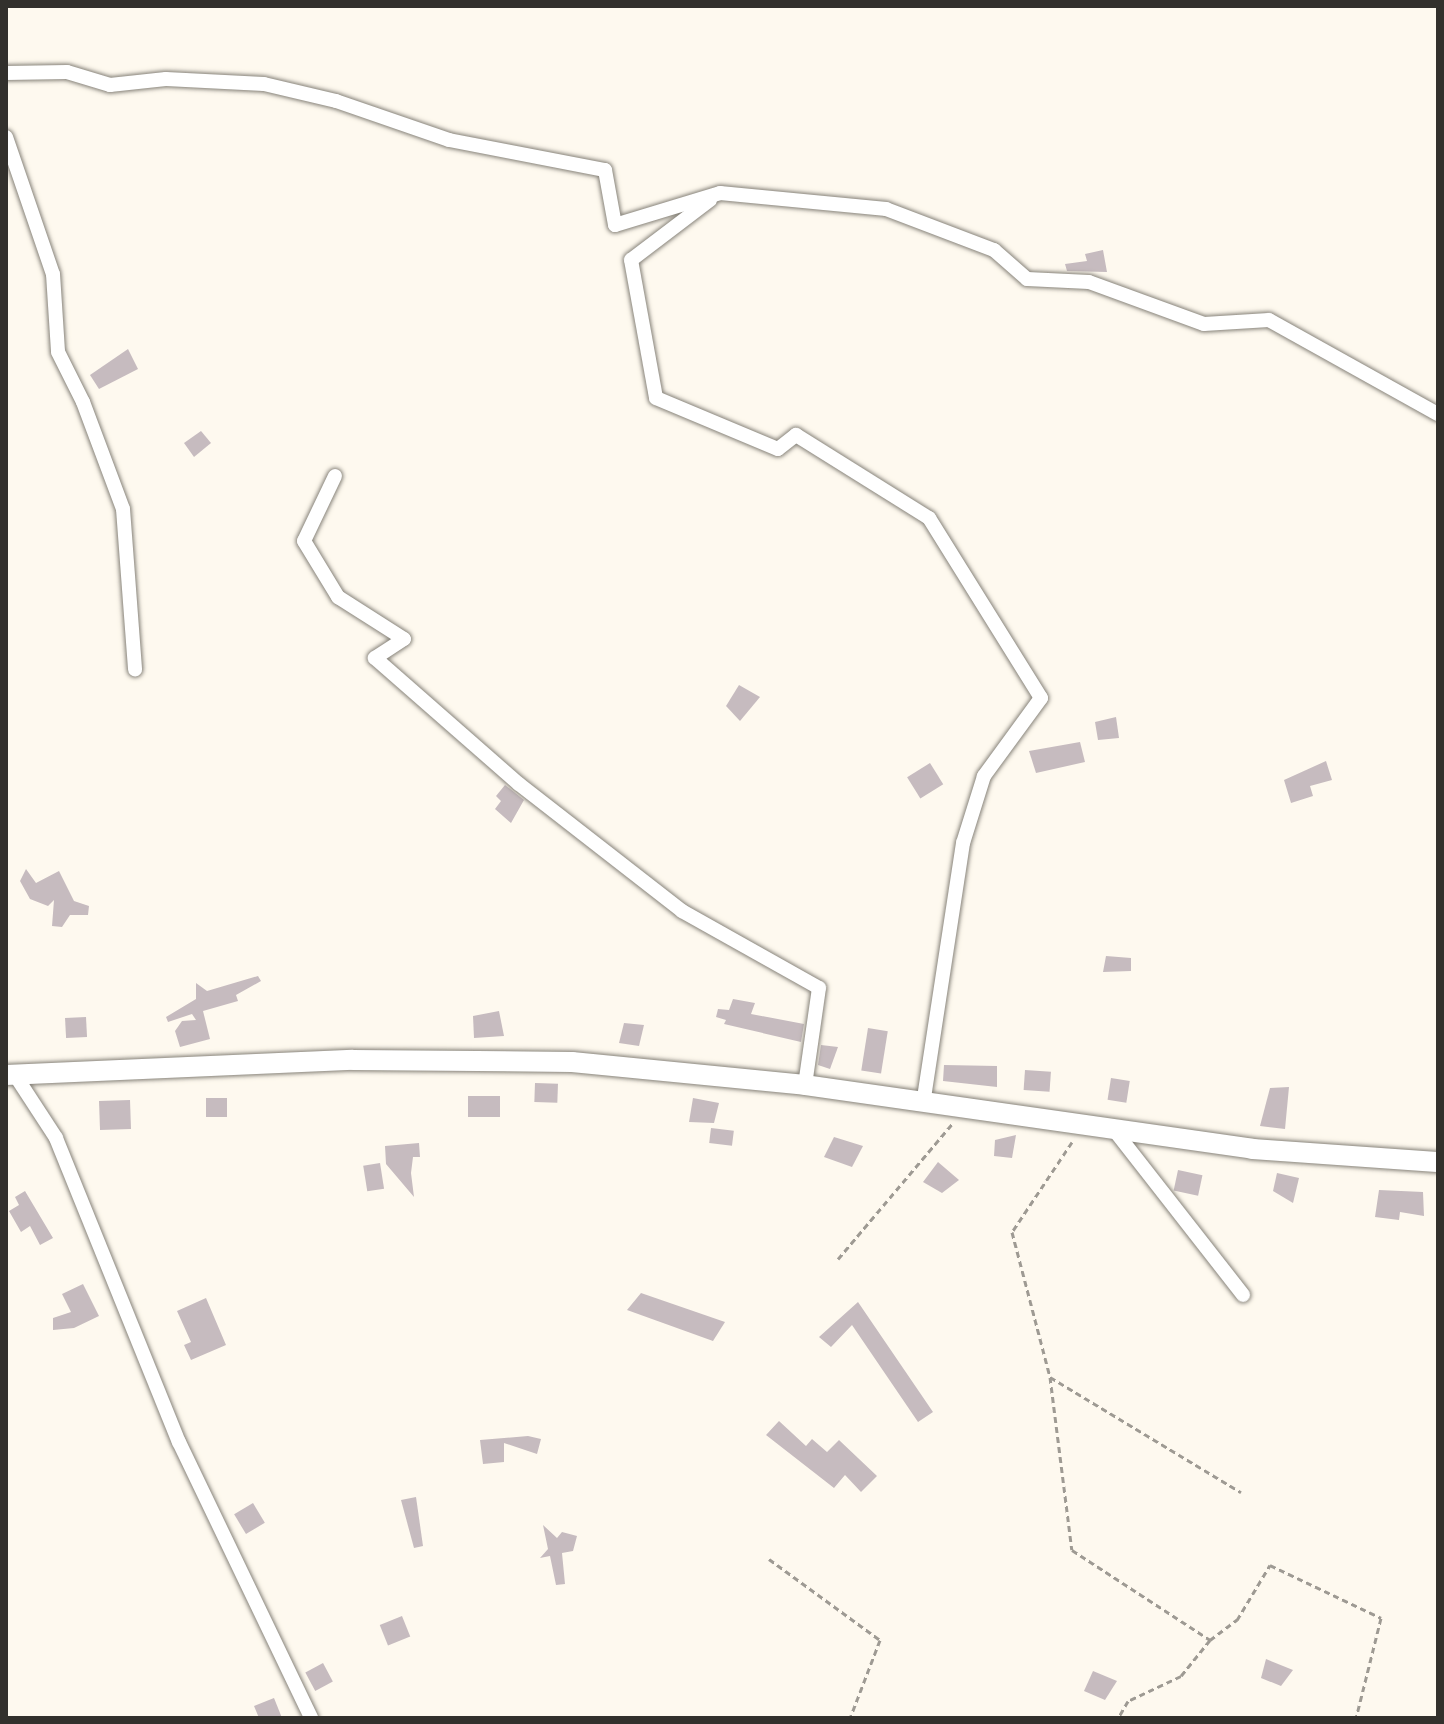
<!DOCTYPE html>
<style>
body{margin:0}
#map{position:relative;width:1444px;height:1724px;overflow:hidden;background:#fef9ef;font-family:"Varela Round",sans-serif}
div>[style]{position:absolute}
.building>*{inset:0;background:#c6bbbf;transform-origin:0 0}
.path>*{height:3px;margin-top:-1.5px;transform-origin:0;background:repeating-linear-gradient(90deg,#9e9a93 0 6px,transparent 0 10px)}
.roads{filter:drop-shadow(0 0 2px #87837a) drop-shadow(0 0 2px #87837a)}
.street>*{height:14px;margin:-7px;padding:0 7px;transform-origin:7px;border-radius:7px;background:#fff}
.secondary>*{height:20px;margin:-10px;padding:0 10px;transform-origin:10px;border-radius:10px;background:#fff}
span{translate:-50% -50%;white-space:nowrap;text-align:center;line-height:1.15;-webkit-text-stroke:7px #fef9ef;paint-order:stroke}
.frame{position:absolute;inset:0;border:8px solid #32302c;pointer-events:none}
</style>
<div id="map">
<div class="building">
<div style="clip-path:polygon(1103px 250px,1107px 272px,1067px 271px,1065px 264px,1087px 261px,1085px 254px)"></div>
<div style="clip-path:polygon(128px 349px,138px 369px,99px 389px,90px 375px)"></div>
<div style="clip-path:polygon(201px 431px,211px 443px,194px 457px,184px 443px)"></div>
<div style="clip-path:polygon(739px 685px,760px 697px,740px 721px,726px 706px)"></div>
<div style="clip-path:polygon(1116px 717px,1119px 738px,1098px 740px,1095px 722px)"></div>
<div style="clip-path:polygon(1080px 742px,1085px 762px,1036px 773px,1029px 751px)"></div>
<div style="clip-path:polygon(1326px 761px,1332px 780px,1310px 786px,1313px 796px,1291px 803px,1284px 780px)"></div>
<div style="left:930px;top:763px;width:25px;height:27px;rotate:58deg"></div>
<div style="clip-path:polygon(505px 785px,524px 800px,511px 823px,495px 809px,501px 801px,496px 796px)"></div>
<div style="clip-path:polygon(26px 869px,36px 883px,59px 871px,74px 901px,89px 906px,88px 915px,70px 915px,62px 927px,52px 926px,54px 900px,48px 906px,30px 899px,20px 881px)"></div>
<div style="clip-path:polygon(1106px 956px,1131px 958px,1131px 971px,1103px 972px)"></div>
<div style="clip-path:polygon(258px 976px,261px 981px,236px 995px,238px 1001px,203px 1011px,210px 1039px,180px 1047px,175px 1031px,182px 1021px,196px 1020px,192px 1014px,168px 1022px,166px 1017px,196px 999px,196px 983px,207px 991px)"></div>
<div style="clip-path:polygon(733px 999px,755px 1003px,751px 1014px,804px 1024px,801px 1042px,724px 1024px,726px 1020px,716px 1017px,718px 1009px,729px 1010px)"></div>
<div style="clip-path:polygon(499px 1011px,504px 1036px,474px 1038px,473px 1016px)"></div>
<div style="left:86px;top:1017px;width:20px;height:21px;rotate:87deg"></div>
<div style="clip-path:polygon(624px 1023px,644px 1025px,639px 1046px,619px 1043px)"></div>
<div style="left:868px;top:1028px;width:20px;height:43px;rotate:9deg"></div>
<div style="clip-path:polygon(821px 1045px,838px 1047px,830px 1069px,818px 1065px)"></div>
<div style="clip-path:polygon(944px 1065px,997px 1066px,997px 1087px,943px 1081px)"></div>
<div style="left:1025px;top:1070px;width:26px;height:20px;rotate:4deg"></div>
<div style="left:1111px;top:1078px;width:19px;height:22px;rotate:9deg"></div>
<div style="left:535px;top:1083px;width:23px;height:19px;rotate:2deg"></div>
<div style="clip-path:polygon(1289px 1087px,1285px 1129px,1260px 1126px,1270px 1088px)"></div>
<div style="left:500px;top:1096px;width:21px;height:32px;rotate:90deg"></div>
<div style="left:206px;top:1098px;width:21px;height:19px"></div>
<div style="clip-path:polygon(693px 1098px,719px 1103px,714px 1123px,689px 1122px)"></div>
<div style="left:130px;top:1100px;width:29px;height:31px;rotate:88deg"></div>
<div style="left:711px;top:1128px;width:23px;height:15px;rotate:7deg"></div>
<div style="clip-path:polygon(1016px 1135px,1012px 1158px,994px 1156px,995px 1140px)"></div>
<div style="clip-path:polygon(834px 1137px,863px 1146px,852px 1167px,824px 1157px)"></div>
<div style="clip-path:polygon(419px 1143px,420px 1157px,413px 1157px,411px 1173px,414px 1197px,386px 1164px,385px 1146px)"></div>
<div style="clip-path:polygon(938px 1162px,959px 1180px,942px 1193px,923px 1182px)"></div>
<div style="left:380px;top:1163px;width:26px;height:17px;rotate:81deg"></div>
<div style="left:1178px;top:1170px;width:25px;height:21px;rotate:12deg"></div>
<div style="clip-path:polygon(1277px 1173px,1299px 1178px,1293px 1203px,1273px 1191px)"></div>
<div style="clip-path:polygon(1379px 1190px,1423px 1192px,1424px 1216px,1400px 1212px,1399px 1220px,1375px 1217px)"></div>
<div style="clip-path:polygon(25px 1191px,53px 1238px,40px 1245px,30px 1226px,21px 1232px,9px 1211px,19px 1205px,15px 1197px)"></div>
<div style="clip-path:polygon(83px 1284px,99px 1316px,74px 1328px,53px 1330px,53px 1318px,71px 1312px,62px 1294px)"></div>
<div style="clip-path:polygon(641px 1293px,725px 1322px,713px 1341px,627px 1310px)"></div>
<div style="clip-path:polygon(206px 1298px,226px 1345px,191px 1360px,184px 1345px,191px 1342px,177px 1311px)"></div>
<div style="clip-path:polygon(858px 1302px,933px 1412px,918px 1422px,852px 1325px,831px 1347px,819px 1337px)"></div>
<div style="clip-path:polygon(779px 1421px,806px 1446px,812px 1439px,827px 1452px,839px 1440px,877px 1476px,861px 1492px,845px 1475px,834px 1488px,766px 1435px)"></div>
<div style="clip-path:polygon(528px 1436px,541px 1439px,537px 1454px,504px 1443px,504px 1462px,483px 1464px,480px 1440px)"></div>
<div style="clip-path:polygon(416px 1497px,423px 1546px,414px 1548px,401px 1500px)"></div>
<div style="left:253px;top:1503px;width:23px;height:22px;rotate:59deg"></div>
<div style="clip-path:polygon(543px 1525px,557px 1538px,562px 1532px,577px 1536px,573px 1551px,562px 1553px,565px 1584px,556px 1585px,550px 1556px,540px 1558px,548px 1549px)"></div>
<div style="left:402px;top:1616px;width:22px;height:24px;rotate:68deg"></div>
<div style="clip-path:polygon(1266px 1659px,1293px 1670px,1281px 1686px,1261px 1678px)"></div>
<div style="left:323px;top:1663px;width:21px;height:20px;rotate:62deg"></div>
<div style="clip-path:polygon(1093px 1671px,1117px 1681px,1105px 1700px,1084px 1691px)"></div>
<div style="clip-path:polygon(274px 1698px,282px 1718px,259px 1718px,254px 1706px)"></div>
</div>
<div class="path">
<div style="left:1072px;top:1142px;width:108px;rotate:123.7deg"></div>
<div style="left:1012px;top:1232px;width:150px;rotate:75.3deg"></div>
<div style="left:1050px;top:1377px;width:223px;rotate:31.1deg"></div>
<div style="left:838px;top:1259px;width:177px;rotate:-49.8deg"></div>
<div style="left:1050px;top:1377px;width:174px;rotate:82.8deg"></div>
<div style="left:1072px;top:1550px;width:165px;rotate:33.1deg"></div>
<div style="left:1210px;top:1640px;width:46px;rotate:128.9deg"></div>
<div style="left:1181px;top:1676px;width:59px;rotate:154.7deg"></div>
<div style="left:1128px;top:1701px;width:20px;rotate:120deg"></div>
<div style="left:769px;top:1559px;width:137px;rotate:36.1deg"></div>
<div style="left:880px;top:1640px;width:84px;rotate:111deg"></div>
<div style="left:1210px;top:1640px;width:34px;rotate:-37deg"></div>
<div style="left:1237px;top:1620px;width:64px;rotate:-59deg"></div>
<div style="left:1270px;top:1565px;width:123px;rotate:25.5deg"></div>
<div style="left:1381px;top:1618px;width:103px;rotate:104deg"></div>
</div>
<div class="roads">
<div class="street">
<div style="left:6px;top:73px;width:61px;rotate:-0.9deg"></div>
<div style="left:67px;top:72px;width:45px;rotate:16.8deg"></div>
<div style="left:110px;top:85px;width:56px;rotate:-6.1deg"></div>
<div style="left:166px;top:79px;width:98px;rotate:2.9deg"></div>
<div style="left:264px;top:84px;width:74px;rotate:13.3deg"></div>
<div style="left:336px;top:101px;width:120px;rotate:19deg"></div>
<div style="left:449px;top:140px;width:159px;rotate:10.9deg"></div>
<div style="left:605px;top:170px;width:56px;rotate:79.7deg"></div>
<div style="left:615px;top:225px;width:110px;rotate:-16.9deg"></div>
<div style="left:720px;top:193px;width:167px;rotate:5.5deg"></div>
<div style="left:886px;top:209px;width:116px;rotate:20.8deg"></div>
<div style="left:994px;top:250px;width:44px;rotate:41.3deg"></div>
<div style="left:1027px;top:279px;width:62px;rotate:2.8deg"></div>
<div style="left:1089px;top:282px;width:122px;rotate:20.1deg"></div>
<div style="left:1204px;top:324px;width:65px;rotate:-3.5deg"></div>
<div style="left:1269px;top:320px;width:193px;rotate:29.1deg"></div>
<div style="left:6px;top:137px;width:145px;rotate:71.1deg"></div>
<div style="left:53px;top:274px;width:78px;rotate:86.3deg"></div>
<div style="left:58px;top:352px;width:56px;rotate:63.4deg"></div>
<div style="left:83px;top:402px;width:114px;rotate:69.5deg"></div>
<div style="left:123px;top:509px;width:161px;rotate:85.7deg"></div>
<div style="left:710px;top:200px;width:99px;rotate:142.8deg"></div>
<div style="left:631px;top:260px;width:140px;rotate:79.7deg"></div>
<div style="left:656px;top:398px;width:132px;rotate:22.7deg"></div>
<div style="left:778px;top:449px;width:23px;rotate:-38deg"></div>
<div style="left:796px;top:435px;width:157px;rotate:32deg"></div>
<div style="left:929px;top:518px;width:212px;rotate:58.1deg"></div>
<div style="left:1041px;top:698px;width:97px;rotate:126.2deg"></div>
<div style="left:984px;top:776px;width:70px;rotate:107.4deg"></div>
<div style="left:963px;top:843px;width:263px;rotate:98.7deg"></div>
<div style="left:335px;top:476px;width:72px;rotate:115.5deg"></div>
<div style="left:304px;top:541px;width:66px;rotate:58.7deg"></div>
<div style="left:338px;top:597px;width:78px;rotate:32.5deg"></div>
<div style="left:404px;top:639px;width:35px;rotate:147deg"></div>
<div style="left:375px;top:658px;width:191px;rotate:41.2deg"></div>
<div style="left:519px;top:784px;width:207px;rotate:37.9deg"></div>
<div style="left:682px;top:911px;width:157px;rotate:29.3deg"></div>
<div style="left:819px;top:988px;width:98px;rotate:98.2deg"></div>
<div style="left:15px;top:1075px;width:75px;rotate:56.9deg"></div>
<div style="left:56px;top:1138px;width:328px;rotate:68deg"></div>
<div style="left:179px;top:1442px;width:306px;rotate:64.4deg"></div>
<div style="left:1115px;top:1131px;width:208px;rotate:52deg"></div>
</div>
<div class="secondary">
<div style="left:6px;top:1075px;width:347px;rotate:-2.5deg"></div>
<div style="left:353px;top:1060px;width:219px;rotate:0.5deg"></div>
<div style="left:572px;top:1062px;width:234px;rotate:5.6deg"></div>
<div style="left:805px;top:1085px;width:452px;rotate:8.1deg"></div>
<div style="left:1252px;top:1149px;width:186px;rotate:4deg"></div>
</div>
</div>
<div class="frame"></div>
</div>
